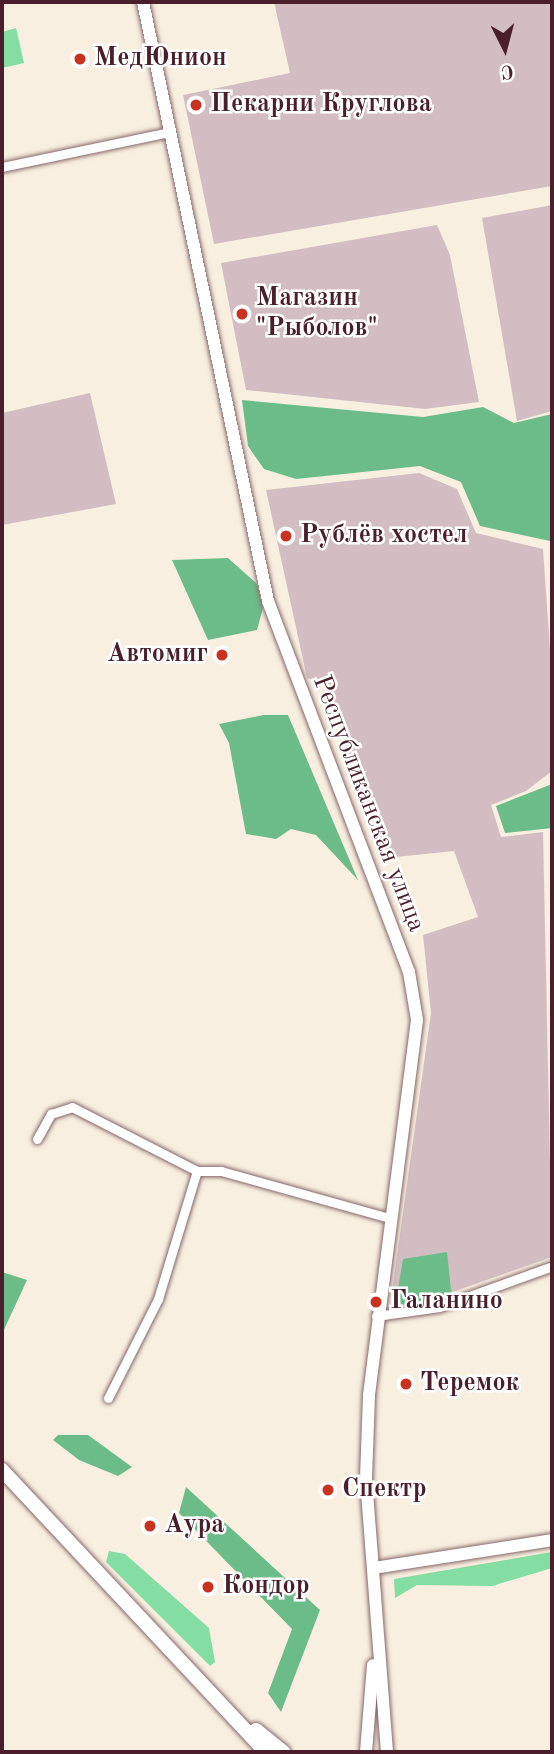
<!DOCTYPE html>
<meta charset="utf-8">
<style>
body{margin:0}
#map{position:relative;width:554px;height:1754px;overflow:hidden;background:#f8efe0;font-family:"Old Standard TT",serif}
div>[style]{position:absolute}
.industrial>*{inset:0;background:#d2bec2}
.green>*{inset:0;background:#84dda2}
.forest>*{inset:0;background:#6bbc88}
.roads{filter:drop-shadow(0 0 2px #87686a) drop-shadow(0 0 2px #87686a)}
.street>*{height:9px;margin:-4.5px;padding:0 4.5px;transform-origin:4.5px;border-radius:4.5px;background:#fff}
.secondary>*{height:12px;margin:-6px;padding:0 6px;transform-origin:6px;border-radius:6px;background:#fff}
.primary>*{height:14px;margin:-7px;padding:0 7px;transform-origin:7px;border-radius:7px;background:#fff}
.dots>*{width:19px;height:19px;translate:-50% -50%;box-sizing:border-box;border:4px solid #fff;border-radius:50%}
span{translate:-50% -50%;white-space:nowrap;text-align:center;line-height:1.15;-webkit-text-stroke:5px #fff;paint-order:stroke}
.poi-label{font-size:26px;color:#4a1f2b;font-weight:700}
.left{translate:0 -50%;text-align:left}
.right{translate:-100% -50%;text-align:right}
.street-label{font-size:26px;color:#4a1f2b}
.frame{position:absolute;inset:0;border:4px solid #4a1f2b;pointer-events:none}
.north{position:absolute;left:470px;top:14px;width:70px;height:70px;-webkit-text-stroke:5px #fff;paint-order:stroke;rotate:174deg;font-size:19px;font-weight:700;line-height:28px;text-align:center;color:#4a1f2b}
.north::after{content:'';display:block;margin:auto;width:24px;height:32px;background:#4a1f2b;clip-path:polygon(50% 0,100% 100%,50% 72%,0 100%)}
</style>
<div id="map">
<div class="industrial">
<div style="clip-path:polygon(274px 2px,552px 2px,552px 186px,214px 244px,183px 95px,290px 73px)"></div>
<div style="clip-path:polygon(552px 205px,552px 411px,517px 421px,482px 218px)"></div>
<div style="clip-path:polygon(437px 225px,450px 255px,479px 402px,425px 409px,246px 390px,221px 263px)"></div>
<div style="clip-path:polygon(90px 393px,116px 504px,2px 525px,2px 413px)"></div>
<div style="clip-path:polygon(419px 473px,457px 489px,476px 533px,543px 549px,552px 678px,552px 771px,526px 791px,491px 805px,501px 837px,543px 832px,552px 1257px,444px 1295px,392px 1291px,431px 1013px,423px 935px,478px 917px,454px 851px,386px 858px,324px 683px,307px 678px,266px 490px)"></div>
</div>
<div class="green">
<div style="clip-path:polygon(16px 28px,24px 63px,2px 68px,2px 32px)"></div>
<div style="clip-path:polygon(109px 1551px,125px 1554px,209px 1628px,215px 1662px,210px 1666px,106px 1562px)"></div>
<div style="clip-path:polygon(552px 1552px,552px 1568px,492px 1586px,417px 1585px,395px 1598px,394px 1579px)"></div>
</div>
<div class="forest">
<div style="clip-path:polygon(242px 400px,423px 417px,483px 407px,514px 423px,552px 414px,552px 567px,550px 541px,480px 526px,461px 482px,420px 466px,296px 479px,264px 469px,248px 446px)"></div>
<div style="clip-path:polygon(228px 558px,257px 584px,263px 608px,257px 630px,208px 640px,172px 560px)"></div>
<div style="clip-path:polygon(264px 715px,288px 715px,358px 880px,316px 835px,291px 829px,276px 839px,246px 834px,229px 743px,219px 724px)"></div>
<div style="clip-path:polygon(552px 784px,552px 828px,505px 833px,496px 806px)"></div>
<div style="clip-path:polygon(447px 1252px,452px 1299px,409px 1308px,396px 1301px,403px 1259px)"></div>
<div style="clip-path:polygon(2px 1272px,27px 1280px,2px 1334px)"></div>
<div style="clip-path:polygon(58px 1435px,88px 1435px,132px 1467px,118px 1476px,79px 1460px,53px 1440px)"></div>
<div style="clip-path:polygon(186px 1487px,320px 1610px,281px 1712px,268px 1693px,292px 1629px,179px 1513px)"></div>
</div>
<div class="roads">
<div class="street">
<div style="left:2px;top:167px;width:172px;rotate:-11.8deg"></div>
<div style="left:37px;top:1139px;width:29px;rotate:-61deg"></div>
<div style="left:51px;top:1114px;width:22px;rotate:-18deg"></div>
<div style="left:72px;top:1107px;width:140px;rotate:27.1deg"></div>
<div style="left:197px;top:1171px;width:24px"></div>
<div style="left:221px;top:1171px;width:174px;rotate:15.6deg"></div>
<div style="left:376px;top:1316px;width:64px;rotate:-8.1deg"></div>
<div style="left:439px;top:1307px;width:120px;rotate:-19.9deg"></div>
<div style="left:108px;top:1398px;width:111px;rotate:-63.2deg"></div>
<div style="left:158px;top:1299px;width:134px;rotate:-73.1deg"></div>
</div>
<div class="secondary">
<div style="left:143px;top:2px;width:612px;rotate:78.21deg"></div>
<div style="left:268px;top:601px;width:397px;rotate:69.2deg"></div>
<div style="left:409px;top:972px;width:49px;rotate:80.5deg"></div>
<div style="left:417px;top:1020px;width:379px;rotate:97.3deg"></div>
<div style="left:369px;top:1396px;width:83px;rotate:92.1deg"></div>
<div style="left:366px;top:1479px;width:274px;rotate:85.6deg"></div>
<div style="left:374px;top:1568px;width:180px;rotate:-8.9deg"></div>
<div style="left:366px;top:1752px;width:87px;rotate:-85.4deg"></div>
</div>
<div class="primary">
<div style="left:2px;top:1470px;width:386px;rotate:46.9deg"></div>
<div style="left:256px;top:1730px;width:35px;rotate:39deg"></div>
</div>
</div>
<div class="dots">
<div style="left:80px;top:59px;background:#c8321e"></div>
<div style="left:196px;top:105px;background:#c8321e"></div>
<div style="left:242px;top:314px;background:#c8321e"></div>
<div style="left:286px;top:536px;background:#c8321e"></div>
<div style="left:222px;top:655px;background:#c8321e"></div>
<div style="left:376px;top:1302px;background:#c8321e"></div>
<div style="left:406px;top:1384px;background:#c8321e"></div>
<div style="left:328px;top:1490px;background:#c8321e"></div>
<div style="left:150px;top:1526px;background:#c8321e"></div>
<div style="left:208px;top:1587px;background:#c8321e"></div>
</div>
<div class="poi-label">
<span class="left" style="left:94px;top:59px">МедЮнион</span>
<span class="left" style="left:210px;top:105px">Пекарни Круглова</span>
<span class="left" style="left:256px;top:314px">Магазин<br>"Рыболов"</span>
<span class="left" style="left:300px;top:536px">Рублёв хостел</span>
<span class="right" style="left:208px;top:655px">Автомиг</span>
<span class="left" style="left:390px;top:1302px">Галанино</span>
<span class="left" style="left:420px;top:1384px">Теремок</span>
<span class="left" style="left:342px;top:1490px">Спектр</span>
<span class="left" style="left:164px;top:1526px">Аура</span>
<span class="left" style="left:222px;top:1587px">Кондор</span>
</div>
<div class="street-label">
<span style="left:368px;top:804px;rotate:69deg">Республиканская улица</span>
</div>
<div class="frame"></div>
<div class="north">С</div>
</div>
